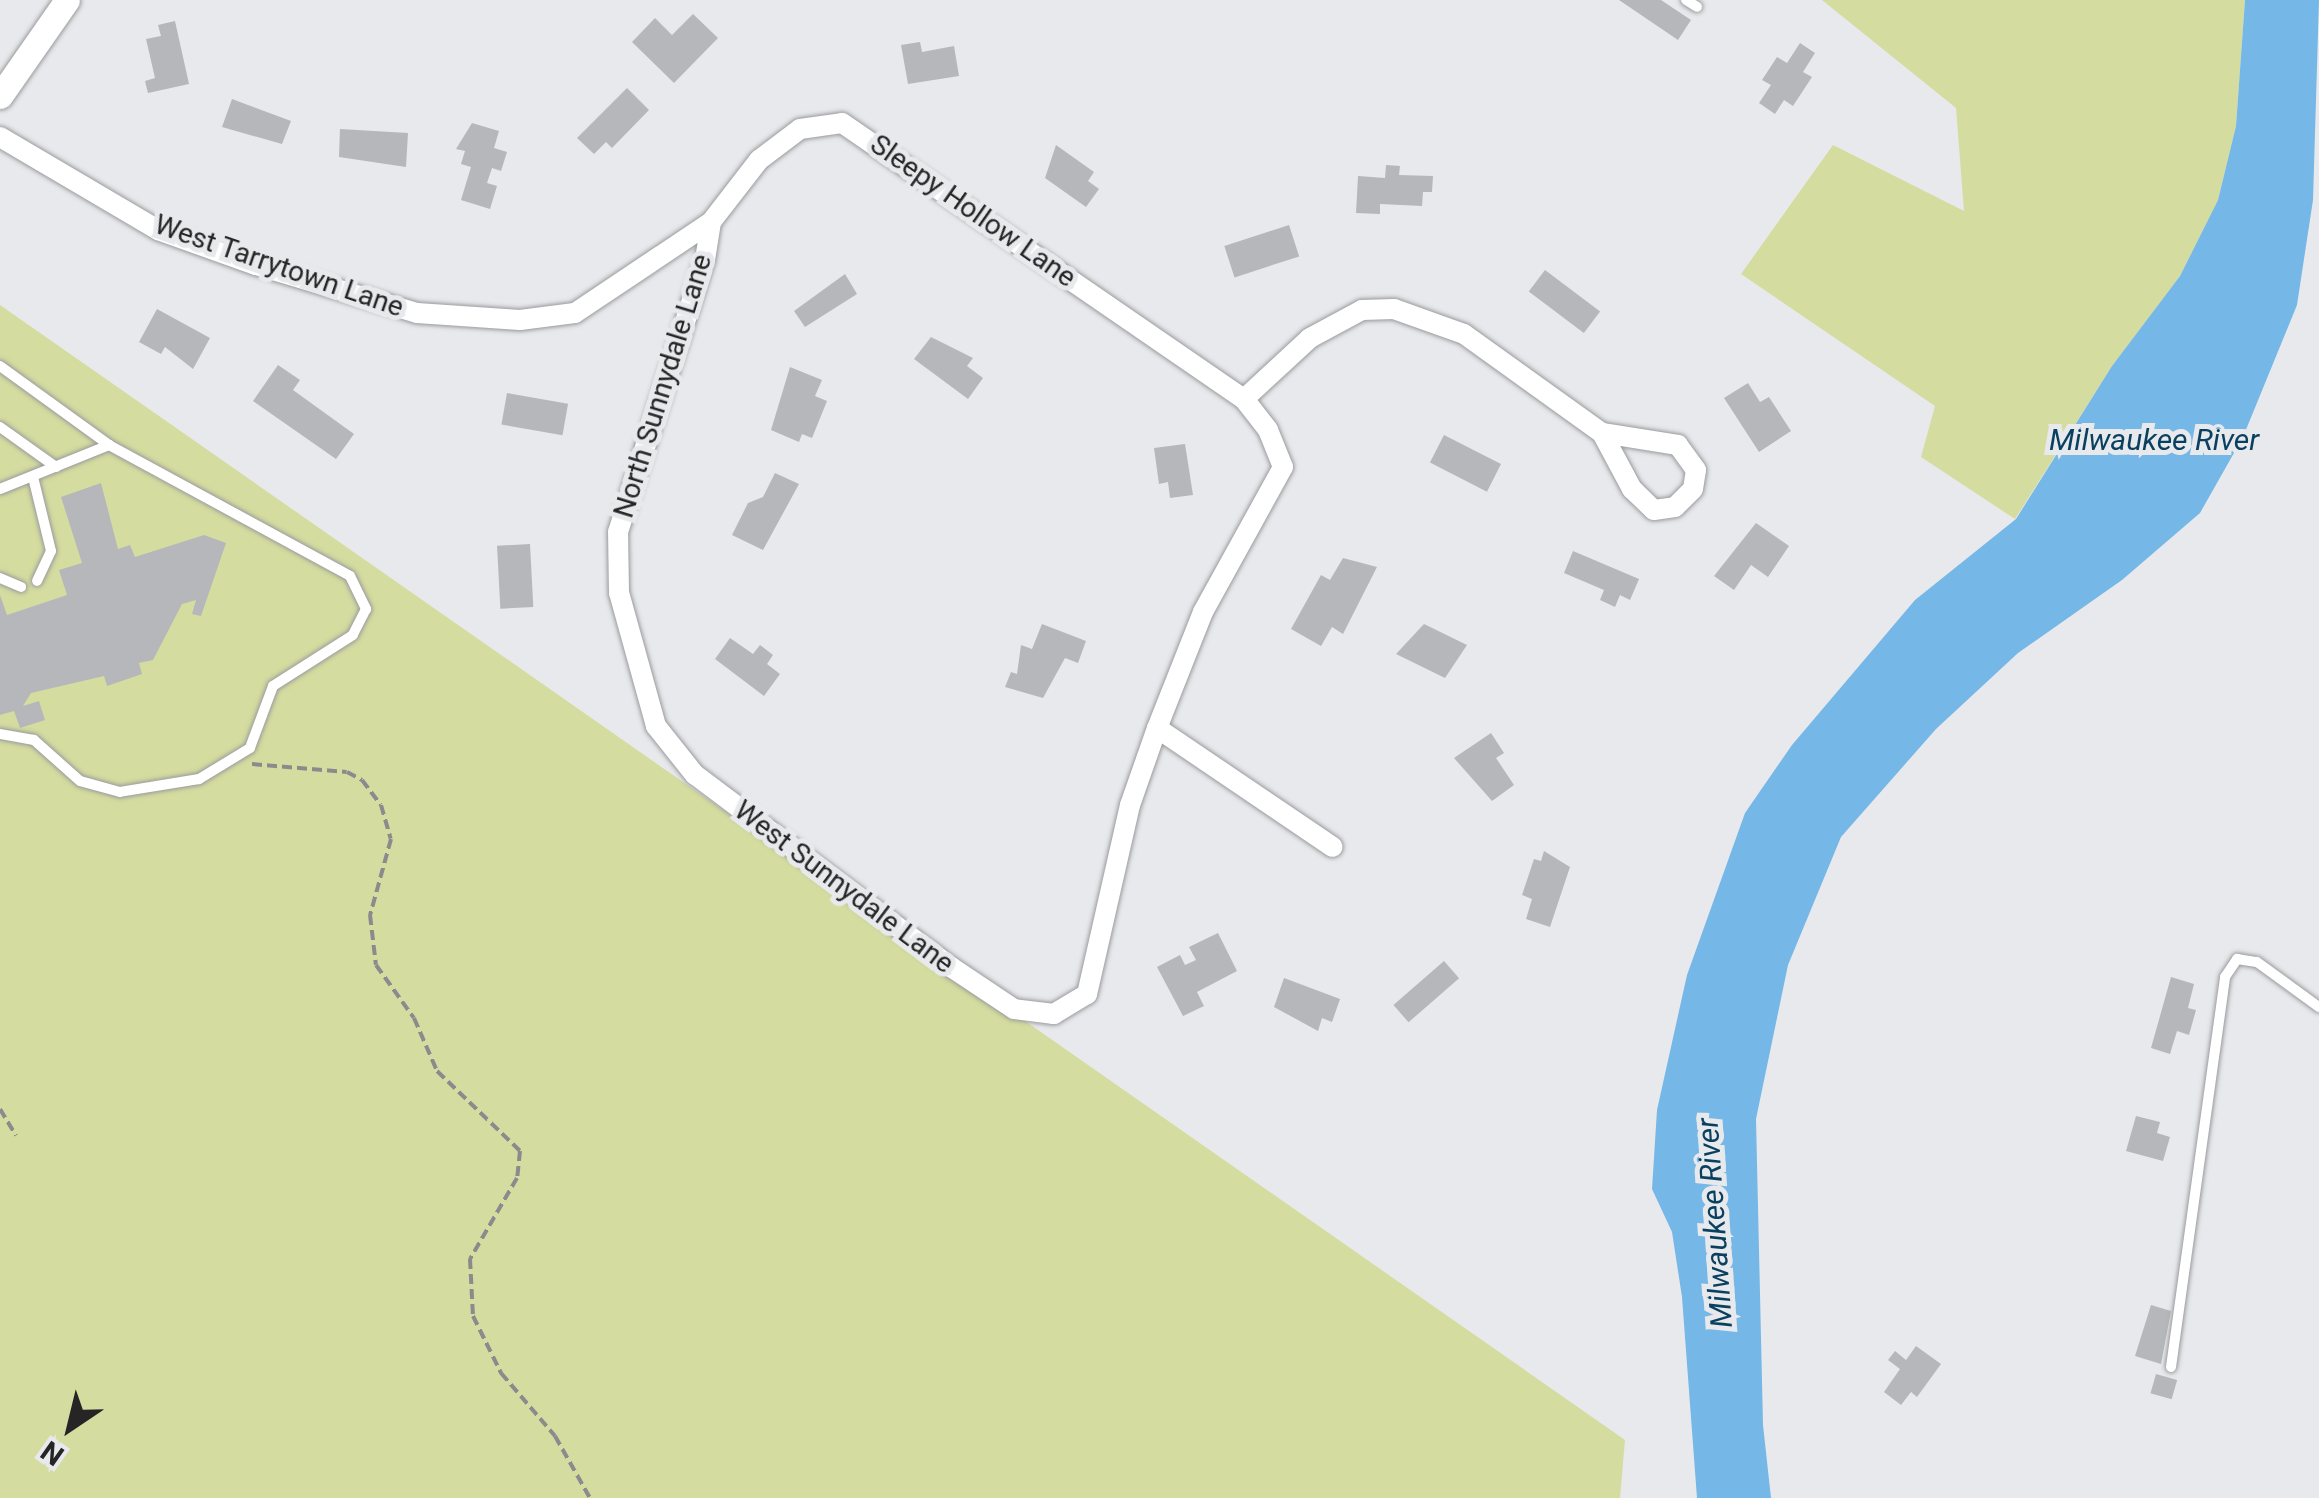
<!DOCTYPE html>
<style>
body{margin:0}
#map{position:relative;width:2319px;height:1498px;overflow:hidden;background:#e8e9ec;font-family:Roboto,sans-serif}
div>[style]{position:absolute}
.green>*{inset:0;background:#d5dc9f}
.water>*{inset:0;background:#75b7e7}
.building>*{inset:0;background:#b6b7ba;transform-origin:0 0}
.path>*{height:4px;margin-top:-2px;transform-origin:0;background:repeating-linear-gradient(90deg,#8b8b8d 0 10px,transparent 0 15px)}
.roads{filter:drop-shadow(0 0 2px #9a9b9e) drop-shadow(0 0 2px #9a9b9e)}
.service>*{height:10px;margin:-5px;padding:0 5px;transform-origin:5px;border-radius:5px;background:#fff}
.minor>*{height:20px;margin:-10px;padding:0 10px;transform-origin:10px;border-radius:10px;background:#fff}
.tertiary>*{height:25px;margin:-12.5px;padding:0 12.5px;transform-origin:12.5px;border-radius:12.5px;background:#fff}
span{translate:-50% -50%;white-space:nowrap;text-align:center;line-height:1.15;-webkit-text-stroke:10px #e8e9ec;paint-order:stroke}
.street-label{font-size:28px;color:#252526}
.water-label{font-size:30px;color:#093f5f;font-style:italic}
.north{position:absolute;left:20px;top:1378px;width:100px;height:100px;-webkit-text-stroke:8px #e8e9ec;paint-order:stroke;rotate:215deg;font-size:28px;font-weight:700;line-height:40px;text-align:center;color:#252526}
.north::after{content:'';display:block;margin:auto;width:35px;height:45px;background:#252526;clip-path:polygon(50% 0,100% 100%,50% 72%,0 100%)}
</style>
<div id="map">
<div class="green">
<div style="clip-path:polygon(1822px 0,2245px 0,2236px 126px,2218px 200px,2180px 276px,2112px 366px,2015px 519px,1921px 457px,1935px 406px,1741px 274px,1833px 145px,1964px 211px,1956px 108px)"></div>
<div style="clip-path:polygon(0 305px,1625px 1440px,1620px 1498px,0 1498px)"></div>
</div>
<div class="water">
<div style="clip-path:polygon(2245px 0,2319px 0,2313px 200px,2297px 305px,2243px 437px,2200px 513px,2122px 580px,2018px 653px,1936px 729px,1841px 837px,1788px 965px,1756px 1119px,1763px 1425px,1771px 1498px,1697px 1498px,1682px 1297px,1672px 1232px,1652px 1189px,1657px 1110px,1687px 975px,1745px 813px,1792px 745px,1915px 600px,2016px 519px,2112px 366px,2180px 276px,2218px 200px,2236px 126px)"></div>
</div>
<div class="building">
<div style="clip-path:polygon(1619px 0,1661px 0,1691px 20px,1678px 40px)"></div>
<div style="clip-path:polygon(693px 14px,718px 38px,674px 83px,632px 42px,655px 18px,672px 35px)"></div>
<div style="clip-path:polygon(175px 21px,189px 84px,148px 93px,145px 81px,155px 78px,146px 39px,161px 36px,158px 25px)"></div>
<div style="clip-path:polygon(920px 42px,922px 52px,954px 46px,959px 76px,908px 84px,901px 45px)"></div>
<div style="clip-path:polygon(1800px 43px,1815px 53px,1803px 72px,1812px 77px,1793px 106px,1784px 100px,1775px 114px,1759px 103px,1771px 85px,1762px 80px,1777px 57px,1787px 63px)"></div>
<div style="clip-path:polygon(627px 88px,649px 110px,612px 148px,606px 142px,594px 154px,577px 138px)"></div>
<div style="clip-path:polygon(232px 99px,291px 121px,282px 144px,222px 127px)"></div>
<div style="clip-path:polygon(472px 123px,499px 131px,494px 148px,507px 152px,501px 171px,492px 168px,487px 183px,497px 186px,490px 209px,461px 200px,471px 167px,461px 164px,465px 151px,456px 149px)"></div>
<div style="clip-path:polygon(340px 129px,408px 133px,406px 167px,339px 157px)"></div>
<div style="clip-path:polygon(1056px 145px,1094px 172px,1088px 181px,1099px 189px,1086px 207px,1045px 178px)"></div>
<div style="clip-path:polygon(1386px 165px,1400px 166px,1399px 175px,1433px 176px,1432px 192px,1423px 192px,1422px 206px,1380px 204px,1380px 214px,1356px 213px,1358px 176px,1385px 178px)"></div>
<div style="left:1289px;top:225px;width:33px;height:68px;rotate:72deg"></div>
<div style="left:1545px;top:270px;width:69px;height:27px;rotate:37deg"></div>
<div style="clip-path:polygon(845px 274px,857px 294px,805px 327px,794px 311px)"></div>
<div style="clip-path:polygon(157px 309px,210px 338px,193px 369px,165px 347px,161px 354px,139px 342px)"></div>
<div style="clip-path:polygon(931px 337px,973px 358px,967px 366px,983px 378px,968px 399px,914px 359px)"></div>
<div style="clip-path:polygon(278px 365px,300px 380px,293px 390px,354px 434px,336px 459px,253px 401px)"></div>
<div style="clip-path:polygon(790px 367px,822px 380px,815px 396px,827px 401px,812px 438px,802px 434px,799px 442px,771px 430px)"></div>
<div style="clip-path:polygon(1748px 383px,1760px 402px,1769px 397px,1791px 431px,1759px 452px,1724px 398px)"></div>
<div style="left:507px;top:393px;width:62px;height:32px;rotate:10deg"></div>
<div style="left:1444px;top:435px;width:64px;height:31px;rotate:27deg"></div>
<div style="clip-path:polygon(1185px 444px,1193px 495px,1170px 498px,1168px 482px,1159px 484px,1154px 448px)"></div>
<div style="clip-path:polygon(775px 473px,799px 484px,763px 550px,732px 535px,748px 503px,763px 497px)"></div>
<div style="clip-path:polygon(101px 483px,118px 549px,130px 545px,135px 557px,204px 535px,226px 543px,201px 616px,192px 614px,196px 600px,182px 604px,153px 660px,139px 663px,142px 674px,107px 686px,104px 676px,31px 693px,23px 706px,39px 701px,45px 720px,20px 728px,14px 711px,0 715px,0 595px,7px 615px,67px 595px,59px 570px,82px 563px,61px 497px)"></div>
<div style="clip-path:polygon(1756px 523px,1789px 546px,1768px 577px,1751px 565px,1734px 590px,1714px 576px)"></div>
<div style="left:530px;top:544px;width:63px;height:33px;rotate:87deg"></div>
<div style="clip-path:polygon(1573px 551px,1639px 579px,1630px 600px,1620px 595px,1615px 607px,1600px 600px,1604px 590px,1564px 573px)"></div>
<div style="clip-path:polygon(1343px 558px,1377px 567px,1343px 634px,1332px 627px,1321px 646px,1291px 629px,1321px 575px,1330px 580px)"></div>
<div style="clip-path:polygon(1042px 624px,1086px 641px,1078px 663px,1065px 658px,1043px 698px,1005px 687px,1011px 672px,1017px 674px,1021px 645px,1032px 649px)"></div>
<div style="clip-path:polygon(1424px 624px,1467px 645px,1445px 678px,1396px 654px)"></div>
<div style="clip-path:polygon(730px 638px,753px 654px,760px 645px,773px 655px,767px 664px,780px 674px,764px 696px,715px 659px)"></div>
<div style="clip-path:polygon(1491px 733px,1504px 753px,1496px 758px,1514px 785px,1492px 801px,1454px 758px)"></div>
<div style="clip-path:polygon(1544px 851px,1570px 867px,1550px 927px,1526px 919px,1532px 899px,1522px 895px,1534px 859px,1541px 861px)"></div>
<div style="clip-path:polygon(1218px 933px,1237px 971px,1197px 992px,1204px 1006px,1183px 1016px,1157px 967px,1180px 955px,1185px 965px,1196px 960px,1189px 947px)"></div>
<div style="left:1444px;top:961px;width:23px;height:67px;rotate:49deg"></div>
<div style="clip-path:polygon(2171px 977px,2194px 984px,2188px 1008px,2196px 1010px,2189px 1035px,2177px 1031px,2170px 1054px,2151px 1048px)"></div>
<div style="clip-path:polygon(1284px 978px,1340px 999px,1332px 1022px,1322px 1018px,1318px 1031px,1274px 1007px)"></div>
<div style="clip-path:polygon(2136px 1116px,2160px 1122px,2157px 1133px,2170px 1137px,2163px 1161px,2126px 1151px)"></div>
<div style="clip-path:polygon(2151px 1305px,2171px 1311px,2161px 1364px,2135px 1356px)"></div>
<div style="clip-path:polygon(1916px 1346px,1941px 1364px,1917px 1397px,1911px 1392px,1901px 1405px,1884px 1392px,1900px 1369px,1888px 1360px,1895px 1351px,1906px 1360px)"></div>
<div style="left:2156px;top:1374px;width:22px;height:20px;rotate:16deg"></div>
</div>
<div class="path">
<div style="left:252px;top:764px;width:95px;rotate:4.8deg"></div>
<div style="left:347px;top:772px;width:17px;rotate:28deg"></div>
<div style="left:362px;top:780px;width:31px;rotate:53deg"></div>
<div style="left:381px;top:805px;width:35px;rotate:74deg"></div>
<div style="left:391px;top:839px;width:79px;rotate:105.4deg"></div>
<div style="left:370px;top:915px;width:50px;rotate:83.2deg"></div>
<div style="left:376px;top:965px;width:65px;rotate:54.4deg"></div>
<div style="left:414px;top:1018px;width:58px;rotate:66.5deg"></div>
<div style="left:437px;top:1071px;width:115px;rotate:43.9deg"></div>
<div style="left:520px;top:1151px;width:27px;rotate:96deg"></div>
<div style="left:517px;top:1178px;width:94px;rotate:120.1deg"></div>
<div style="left:470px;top:1259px;width:57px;rotate:87deg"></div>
<div style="left:473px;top:1316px;width:64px;rotate:63.8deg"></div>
<div style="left:501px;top:1373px;width:83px;rotate:49.4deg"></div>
<div style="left:555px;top:1436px;width:71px;rotate:60.6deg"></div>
<div style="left:0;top:1109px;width:31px;rotate:59deg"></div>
</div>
<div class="roads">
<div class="service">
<div style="left:1686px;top:0;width:13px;rotate:32deg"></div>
<div style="left:0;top:366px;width:135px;rotate:35.9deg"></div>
<div style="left:0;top:427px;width:69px;rotate:35.5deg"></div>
<div style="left:33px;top:477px;width:76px;rotate:76.3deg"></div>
<div style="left:51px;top:551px;width:33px;rotate:115deg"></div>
<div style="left:0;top:489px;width:118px;rotate:-22deg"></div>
<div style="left:109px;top:445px;width:274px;rotate:28.5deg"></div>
<div style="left:350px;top:576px;width:37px;rotate:64deg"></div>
<div style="left:366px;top:609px;width:29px;rotate:117deg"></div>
<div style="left:353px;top:635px;width:95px;rotate:147.5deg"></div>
<div style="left:273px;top:686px;width:66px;rotate:110.4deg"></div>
<div style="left:250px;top:748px;width:60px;rotate:148.7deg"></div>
<div style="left:199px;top:779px;width:80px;rotate:170.7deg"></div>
<div style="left:120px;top:792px;width:41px;rotate:-164.6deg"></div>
<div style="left:80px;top:781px;width:62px;rotate:-138.3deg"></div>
<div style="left:34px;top:740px;width:35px;rotate:-170deg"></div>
<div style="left:0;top:578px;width:23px;rotate:23deg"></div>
<div style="left:2171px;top:1367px;width:394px;rotate:-82.1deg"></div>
<div style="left:2225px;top:977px;width:22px;rotate:-56deg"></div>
<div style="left:2237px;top:959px;width:20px;rotate:9deg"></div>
<div style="left:2257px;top:962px;width:77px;rotate:36deg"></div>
</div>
<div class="minor">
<div style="left:0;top:137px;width:183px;rotate:30.5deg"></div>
<div style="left:158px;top:230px;width:104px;rotate:19.7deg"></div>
<div style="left:256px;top:265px;width:168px;rotate:16.6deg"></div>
<div style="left:417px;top:313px;width:103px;rotate:3.9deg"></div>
<div style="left:520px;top:320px;width:55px;rotate:-7.3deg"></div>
<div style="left:575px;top:313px;width:164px;rotate:-33.8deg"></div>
<div style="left:711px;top:222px;width:78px;rotate:-52.3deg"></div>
<div style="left:759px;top:160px;width:51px;rotate:-37.1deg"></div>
<div style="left:800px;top:129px;width:42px;rotate:-8.1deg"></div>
<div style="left:842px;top:123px;width:488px;rotate:34.5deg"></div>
<div style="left:1244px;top:399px;width:39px;rotate:52deg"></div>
<div style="left:1268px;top:430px;width:40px;rotate:68deg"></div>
<div style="left:1283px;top:467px;width:166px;rotate:118.9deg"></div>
<div style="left:1203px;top:612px;width:125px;rotate:111.6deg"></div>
<div style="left:1157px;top:728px;width:82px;rotate:109.3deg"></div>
<div style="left:1130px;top:805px;width:194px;rotate:102.8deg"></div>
<div style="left:1087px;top:994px;width:39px;rotate:149deg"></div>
<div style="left:1054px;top:1014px;width:40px;rotate:-172.9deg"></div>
<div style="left:1014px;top:1009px;width:76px;rotate:-146.3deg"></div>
<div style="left:951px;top:967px;width:320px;rotate:-143.1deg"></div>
<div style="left:695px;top:775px;width:63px;rotate:-128.5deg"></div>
<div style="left:656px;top:726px;width:138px;rotate:-105.5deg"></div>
<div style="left:619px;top:593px;width:61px;rotate:-90.9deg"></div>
<div style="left:618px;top:532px;width:286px;rotate:-72.3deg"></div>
<div style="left:705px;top:260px;width:38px;rotate:-81deg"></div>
<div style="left:1244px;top:399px;width:90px;rotate:-42.7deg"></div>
<div style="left:1310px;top:338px;width:59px;rotate:-28.3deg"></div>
<div style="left:1362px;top:310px;width:32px;rotate:-2deg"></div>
<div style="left:1394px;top:309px;width:74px;rotate:19.7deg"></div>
<div style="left:1464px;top:334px;width:170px;rotate:35.7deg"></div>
<div style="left:1602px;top:433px;width:64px;rotate:61.8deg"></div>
<div style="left:1632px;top:489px;width:30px;rotate:44deg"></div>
<div style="left:1654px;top:510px;width:21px;rotate:-8deg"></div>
<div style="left:1675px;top:507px;width:25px;rotate:-45deg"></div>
<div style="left:1693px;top:489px;width:19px;rotate:-81deg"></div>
<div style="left:1696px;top:470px;width:31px;rotate:-126deg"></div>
<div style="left:1678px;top:445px;width:77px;rotate:-171deg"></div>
<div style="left:1157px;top:728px;width:212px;rotate:34.1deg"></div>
</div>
<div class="tertiary">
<div style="left:0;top:96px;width:117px;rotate:-55.1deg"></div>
</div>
</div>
<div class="street-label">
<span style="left:973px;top:211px;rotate:35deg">Sleepy Hollow Lane</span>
<span style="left:279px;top:266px;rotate:19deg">West Tarrytown Lane</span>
<span style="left:663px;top:386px;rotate:-73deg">North Sunnydale Lane</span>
<span style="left:844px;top:887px;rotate:37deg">West Sunnydale Lane</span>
</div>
<div class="water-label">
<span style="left:2154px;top:440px">Milwaukee River</span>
<span style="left:1715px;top:1223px;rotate:-94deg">Milwaukee River</span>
</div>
<div class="north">N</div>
</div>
